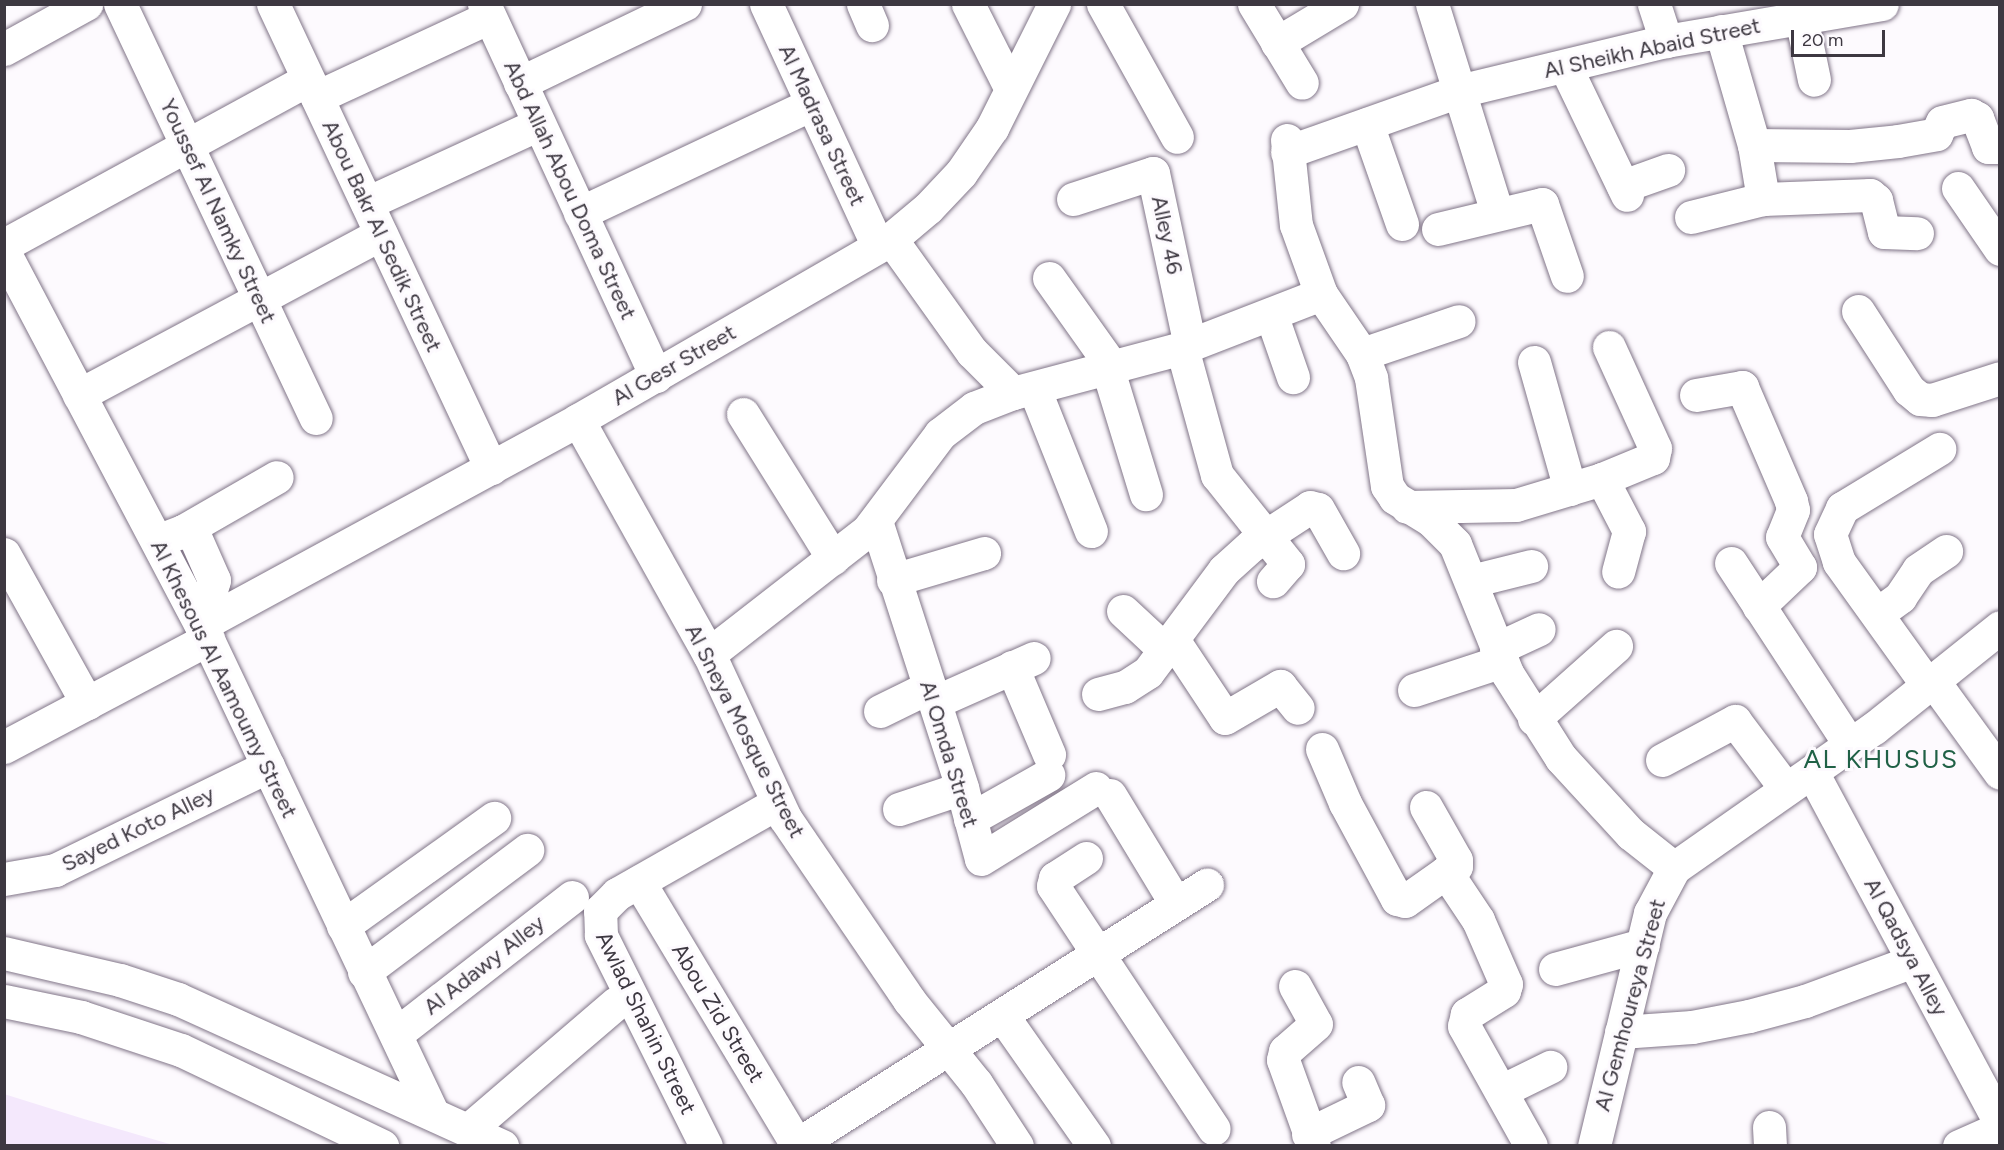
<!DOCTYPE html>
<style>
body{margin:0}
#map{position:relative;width:2004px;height:1150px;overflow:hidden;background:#fdfafe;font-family:Figtree,sans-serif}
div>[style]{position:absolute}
.green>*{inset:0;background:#f4e8fc}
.roads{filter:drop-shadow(0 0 2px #817588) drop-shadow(0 0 2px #817588)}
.minor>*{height:33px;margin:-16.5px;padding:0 16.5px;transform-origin:16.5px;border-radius:16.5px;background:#fff}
.major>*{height:33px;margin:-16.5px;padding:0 16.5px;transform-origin:16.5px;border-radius:16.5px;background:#fff}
span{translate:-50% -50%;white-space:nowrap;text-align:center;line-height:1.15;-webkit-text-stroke:6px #fdfafe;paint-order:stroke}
.street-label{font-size:22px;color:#3d3841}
.quarter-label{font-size:26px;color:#206146;letter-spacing:1.5px}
.frame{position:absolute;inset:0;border:6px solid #3d3841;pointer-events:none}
.scale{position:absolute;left:1791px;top:30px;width:94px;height:27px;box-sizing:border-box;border:3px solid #3d3841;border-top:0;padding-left:8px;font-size:18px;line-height:21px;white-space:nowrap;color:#3d3841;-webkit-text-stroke:4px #fdfafe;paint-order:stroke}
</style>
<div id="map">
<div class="green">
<div style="clip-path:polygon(4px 1094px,84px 1119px,173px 1145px,5px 1145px)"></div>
</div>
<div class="roads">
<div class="minor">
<div style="left:120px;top:4px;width:458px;rotate:64.7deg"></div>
<div style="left:273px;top:4px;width:513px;rotate:64.83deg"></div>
<div style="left:484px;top:4px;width:410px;rotate:65.2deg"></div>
<div style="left:766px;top:4px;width:267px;rotate:65.2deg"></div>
<div style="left:863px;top:4px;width:23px;rotate:67deg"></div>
<div style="left:968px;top:4px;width:93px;rotate:63.2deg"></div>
<div style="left:1103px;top:4px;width:152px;rotate:60.9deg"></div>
<div style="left:1254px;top:4px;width:92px;rotate:58.7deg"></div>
<div style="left:1432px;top:4px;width:219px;rotate:72.7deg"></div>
<div style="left:1654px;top:4px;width:39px;rotate:72deg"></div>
<div style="left:1801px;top:17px;width:64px;rotate:78.3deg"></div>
<div style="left:1721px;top:31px;width:119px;rotate:73.9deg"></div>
<div style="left:1754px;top:145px;width:55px;rotate:80.5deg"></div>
<div style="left:1277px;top:43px;width:76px;rotate:-31deg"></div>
<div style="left:4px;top:49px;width:94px;rotate:-28.8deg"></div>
<div style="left:1565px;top:66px;width:143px;rotate:64.3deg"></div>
<div style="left:520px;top:83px;width:183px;rotate:-25.6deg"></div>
<div style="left:317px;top:97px;width:190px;rotate:-24.9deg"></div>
<div style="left:1367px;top:124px;width:106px;rotate:70.7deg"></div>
<div style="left:1287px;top:140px;width:85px;rotate:84deg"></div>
<div style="left:1296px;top:225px;width:73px;rotate:70.1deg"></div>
<div style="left:1321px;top:294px;width:73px;rotate:55.7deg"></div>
<div style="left:1362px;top:354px;width:26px;rotate:69deg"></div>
<div style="left:1371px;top:378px;width:109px;rotate:81.6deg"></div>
<div style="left:1387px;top:486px;width:14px;rotate:56deg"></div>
<div style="left:1395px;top:498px;width:42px;rotate:31.4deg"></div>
<div style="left:1431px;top:520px;width:34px;rotate:45deg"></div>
<div style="left:1455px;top:544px;width:139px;rotate:68deg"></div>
<div style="left:1507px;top:673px;width:101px;rotate:57.6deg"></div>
<div style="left:1561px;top:758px;width:103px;rotate:47.4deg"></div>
<div style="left:1631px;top:834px;width:55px;rotate:38.3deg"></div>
<div style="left:1754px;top:145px;width:96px;rotate:0.6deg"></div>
<div style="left:1850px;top:146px;width:48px;rotate:-5.9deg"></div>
<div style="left:1898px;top:141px;width:39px;rotate:-10deg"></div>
<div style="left:1936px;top:134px;width:13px;rotate:-63deg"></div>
<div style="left:1942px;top:122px;width:30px;rotate:-14deg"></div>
<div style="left:1971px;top:115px;width:7px;rotate:27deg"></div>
<div style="left:1977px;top:118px;width:31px;rotate:69deg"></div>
<div style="left:1988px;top:147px;width:12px"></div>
<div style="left:1287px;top:152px;width:182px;rotate:-19.5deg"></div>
<div style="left:1459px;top:91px;width:213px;rotate:-13.6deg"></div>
<div style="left:1666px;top:41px;width:219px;rotate:-9.7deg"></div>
<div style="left:1623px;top:186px;width:48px;rotate:-19.6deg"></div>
<div style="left:1958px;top:188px;width:74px;rotate:55.5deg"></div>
<div style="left:1073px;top:199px;width:84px;rotate:-18deg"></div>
<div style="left:1153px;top:173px;width:176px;rotate:77.9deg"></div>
<div style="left:367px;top:203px;width:189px;rotate:-24.7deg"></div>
<div style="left:580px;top:213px;width:256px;rotate:-25.2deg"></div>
<div style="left:1691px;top:217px;width:74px;rotate:-14deg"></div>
<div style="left:1763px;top:199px;width:107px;rotate:-2.1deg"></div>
<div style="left:1870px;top:195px;width:8px;rotate:40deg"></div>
<div style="left:1876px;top:200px;width:33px;rotate:76deg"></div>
<div style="left:1884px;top:232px;width:33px;rotate:2deg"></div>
<div style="left:1438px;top:229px;width:107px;rotate:-13.5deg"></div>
<div style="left:1542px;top:204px;width:76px;rotate:70.9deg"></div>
<div style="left:891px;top:239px;width:139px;rotate:54.4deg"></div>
<div style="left:972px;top:352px;width:58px;rotate:45deg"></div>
<div style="left:4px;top:245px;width:346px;rotate:-28.6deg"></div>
<div style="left:4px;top:252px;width:422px;rotate:62.2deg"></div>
<div style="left:201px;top:625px;width:539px;rotate:64.62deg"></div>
<div style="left:1049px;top:278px;width:110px;rotate:54.6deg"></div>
<div style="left:1858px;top:311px;width:94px;rotate:57.2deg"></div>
<div style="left:1909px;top:390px;width:14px;rotate:39deg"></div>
<div style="left:1920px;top:399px;width:12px;rotate:5deg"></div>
<div style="left:1932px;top:400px;width:71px;rotate:-17.9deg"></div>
<div style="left:1271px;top:314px;width:67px;rotate:70.8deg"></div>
<div style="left:1182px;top:348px;width:132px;rotate:74.6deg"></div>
<div style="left:1217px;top:475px;width:114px;rotate:51.4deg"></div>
<div style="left:1288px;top:564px;width:23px;rotate:131deg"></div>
<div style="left:1362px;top:354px;width:102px;rotate:-18.8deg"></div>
<div style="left:1534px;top:362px;width:132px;rotate:74.2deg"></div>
<div style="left:1108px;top:370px;width:130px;rotate:73deg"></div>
<div style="left:1034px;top:388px;width:154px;rotate:68.3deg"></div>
<div style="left:79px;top:395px;width:342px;rotate:-28.1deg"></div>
<div style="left:1696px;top:395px;width:47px;rotate:-9.9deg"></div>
<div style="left:1742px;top:387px;width:124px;rotate:66.7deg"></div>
<div style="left:1791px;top:501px;width:9px;rotate:77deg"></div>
<div style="left:1793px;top:510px;width:29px;rotate:112deg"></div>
<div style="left:1782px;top:537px;width:35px;rotate:59deg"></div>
<div style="left:1800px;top:567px;width:57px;rotate:136.4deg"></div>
<div style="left:743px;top:414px;width:170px;rotate:58deg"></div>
<div style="left:578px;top:420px;width:268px;rotate:60.8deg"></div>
<div style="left:709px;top:654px;width:181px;rotate:65.1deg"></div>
<div style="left:785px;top:818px;width:220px;rotate:55.7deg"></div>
<div style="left:909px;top:1000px;width:107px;rotate:51.1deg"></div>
<div style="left:976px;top:1083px;width:75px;rotate:56.9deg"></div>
<div style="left:1602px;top:479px;width:59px;rotate:62.6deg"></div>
<div style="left:1629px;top:531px;width:42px;rotate:105deg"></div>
<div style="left:1407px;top:507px;width:109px;rotate:-1.1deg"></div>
<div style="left:1516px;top:505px;width:90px;rotate:-16.8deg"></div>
<div style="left:1602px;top:479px;width:55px;rotate:-22.4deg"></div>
<div style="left:1653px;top:458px;width:10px;rotate:-79deg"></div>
<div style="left:1655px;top:448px;width:111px;rotate:-114.5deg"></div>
<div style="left:876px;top:521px;width:281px;rotate:72.1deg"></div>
<div style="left:962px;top:788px;width:73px;rotate:75deg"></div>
<div style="left:981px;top:859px;width:135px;rotate:-31.7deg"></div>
<div style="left:183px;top:531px;width:108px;rotate:-29.9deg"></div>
<div style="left:157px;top:541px;width:28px;rotate:-21deg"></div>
<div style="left:183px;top:531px;width:13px;rotate:27deg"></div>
<div style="left:195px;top:537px;width:47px;rotate:66.2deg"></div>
<div style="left:214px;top:580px;width:47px;rotate:106.1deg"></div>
<div style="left:4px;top:554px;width:171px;rotate:60.9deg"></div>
<div style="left:1731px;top:563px;width:217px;rotate:56.8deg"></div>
<div style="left:893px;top:580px;width:95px;rotate:-16.5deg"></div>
<div style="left:1471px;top:581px;width:62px;rotate:-14deg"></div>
<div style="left:1123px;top:611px;width:60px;rotate:43deg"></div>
<div style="left:1877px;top:614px;width:29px;rotate:-36deg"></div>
<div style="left:1900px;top:597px;width:32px;rotate:-56deg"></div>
<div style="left:1918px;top:570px;width:34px;rotate:-34deg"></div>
<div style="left:201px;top:625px;width:429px;rotate:-28.5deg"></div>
<div style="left:578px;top:420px;width:362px;rotate:-30deg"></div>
<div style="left:891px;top:239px;width:48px;rotate:-40deg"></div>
<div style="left:928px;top:208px;width:48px;rotate:-46.7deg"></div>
<div style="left:961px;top:173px;width:55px;rotate:-55.4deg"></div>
<div style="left:992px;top:128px;width:139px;rotate:-63.4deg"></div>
<div style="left:1174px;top:641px;width:92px;rotate:56.5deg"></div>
<div style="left:1225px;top:718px;width:64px;rotate:-30.2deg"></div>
<div style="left:1280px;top:686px;width:28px;rotate:51deg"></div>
<div style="left:1496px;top:649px;width:47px;rotate:-24.9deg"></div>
<div style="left:709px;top:654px;width:202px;rotate:-37.9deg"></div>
<div style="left:868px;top:530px;width:120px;rotate:-53.1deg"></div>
<div style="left:940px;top:434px;width:43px;rotate:-37.4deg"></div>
<div style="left:974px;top:408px;width:42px;rotate:-21deg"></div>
<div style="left:1013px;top:393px;width:175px;rotate:-14.9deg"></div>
<div style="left:1182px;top:348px;width:149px;rotate:-21.2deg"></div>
<div style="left:1012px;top:667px;width:95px;rotate:67deg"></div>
<div style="left:1934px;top:682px;width:112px;rotate:54deg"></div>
<div style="left:1928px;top:686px;width:153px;rotate:-125.7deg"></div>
<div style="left:1839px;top:562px;width:29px;rotate:-108deg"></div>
<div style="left:1830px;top:534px;width:29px;rotate:-65deg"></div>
<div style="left:1842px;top:508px;width:114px;rotate:-31.3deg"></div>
<div style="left:1414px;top:690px;width:93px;rotate:-18.2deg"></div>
<div style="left:1098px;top:694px;width:28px;rotate:-15deg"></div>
<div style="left:1125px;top:687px;width:27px;rotate:-33deg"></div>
<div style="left:1148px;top:672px;width:127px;rotate:-53.3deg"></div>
<div style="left:1224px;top:570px;width:38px;rotate:-42deg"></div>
<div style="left:1252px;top:545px;width:69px;rotate:-33.2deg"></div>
<div style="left:1310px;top:507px;width:8px;rotate:14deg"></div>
<div style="left:1318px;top:509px;width:51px;rotate:60.4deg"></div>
<div style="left:935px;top:702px;width:108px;rotate:-24deg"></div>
<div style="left:880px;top:711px;width:55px;rotate:-26.1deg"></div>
<div style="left:1534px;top:719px;width:110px;rotate:-41.7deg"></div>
<div style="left:4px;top:747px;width:231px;rotate:-27.9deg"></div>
<div style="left:1322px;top:749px;width:59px;rotate:66.9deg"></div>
<div style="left:1345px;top:803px;width:109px;rotate:61.6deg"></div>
<div style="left:1397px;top:899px;width:8px;rotate:14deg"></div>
<div style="left:1405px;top:901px;width:50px;rotate:-35.3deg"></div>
<div style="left:1662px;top:760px;width:83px;rotate:-28.1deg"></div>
<div style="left:1735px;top:721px;width:85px;rotate:53.1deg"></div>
<div style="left:1812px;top:772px;width:397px;rotate:61.8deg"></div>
<div style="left:1110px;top:795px;width:127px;rotate:58.8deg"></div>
<div style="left:1426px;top:807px;width:61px;rotate:60.5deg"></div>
<div style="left:1456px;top:860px;width:6px;rotate:90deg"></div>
<div style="left:1456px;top:866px;width:12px;rotate:149deg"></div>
<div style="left:1446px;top:872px;width:58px;rotate:56.3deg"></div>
<div style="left:1478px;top:920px;width:70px;rotate:66.4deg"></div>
<div style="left:1506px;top:984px;width:7px;rotate:106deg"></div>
<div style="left:1504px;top:991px;width:44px;rotate:148.1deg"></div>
<div style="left:1467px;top:1014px;width:12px;rotate:104deg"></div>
<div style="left:1464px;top:1026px;width:137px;rotate:60.8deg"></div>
<div style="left:899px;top:809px;width:66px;rotate:-18.4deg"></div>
<div style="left:970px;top:819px;width:90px;rotate:-29.4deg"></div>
<div style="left:1086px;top:858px;width:37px;rotate:147deg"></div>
<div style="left:1055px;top:878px;width:8px;rotate:104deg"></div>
<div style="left:1053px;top:886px;width:291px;rotate:56.5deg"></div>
<div style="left:4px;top:879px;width:52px;rotate:-10deg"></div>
<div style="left:55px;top:870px;width:237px;rotate:-26deg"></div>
<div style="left:639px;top:882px;width:307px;rotate:59deg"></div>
<div style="left:343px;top:926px;width:186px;rotate:-35.6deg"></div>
<div style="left:1555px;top:969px;width:91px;rotate:-15.3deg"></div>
<div style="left:364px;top:972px;width:204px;rotate:-36.8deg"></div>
<div style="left:1295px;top:986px;width:43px;rotate:61.1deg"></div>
<div style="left:1316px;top:1024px;width:41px;rotate:138.9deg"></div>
<div style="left:1285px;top:1051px;width:9px;rotate:103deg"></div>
<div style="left:1283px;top:1060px;width:91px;rotate:70.2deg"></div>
<div style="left:1002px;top:1015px;width:160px;rotate:54.9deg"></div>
<div style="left:1621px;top:1032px;width:71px;rotate:-4deg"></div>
<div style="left:1692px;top:1027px;width:58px;rotate:-10.9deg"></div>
<div style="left:1749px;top:1016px;width:58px;rotate:-15deg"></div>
<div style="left:1805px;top:1001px;width:115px;rotate:-20.3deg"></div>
<div style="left:396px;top:1034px;width:223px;rotate:-37.9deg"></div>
<div style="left:1501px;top:1091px;width:55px;rotate:-26.1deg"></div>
<div style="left:1769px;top:1127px;width:19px;rotate:87deg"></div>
<div style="left:468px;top:1130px;width:195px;rotate:-40.6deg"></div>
<div style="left:1308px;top:1134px;width:67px;rotate:-25.8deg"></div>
<div style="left:1368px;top:1105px;width:25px;rotate:-113deg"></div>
<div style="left:706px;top:1146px;width:236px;rotate:-116.5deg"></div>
<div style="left:601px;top:935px;width:24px;rotate:-92deg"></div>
<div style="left:600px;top:911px;width:24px;rotate:-45deg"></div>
<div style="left:617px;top:894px;width:184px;rotate:-29.6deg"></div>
<div style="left:795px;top:1146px;width:488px;rotate:-32.4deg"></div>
<div style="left:1594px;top:1146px;width:240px;rotate:-76.5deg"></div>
<div style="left:1650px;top:913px;width:51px;rotate:-61.9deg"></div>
<div style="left:1674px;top:868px;width:244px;rotate:-35deg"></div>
<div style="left:1874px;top:728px;width:161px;rotate:-38.7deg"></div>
<div style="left:1959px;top:1146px;width:45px;rotate:-23.7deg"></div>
</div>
<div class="major">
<div style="left:4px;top:953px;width:119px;rotate:13.1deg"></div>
<div style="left:120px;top:980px;width:61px;rotate:18.1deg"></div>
<div style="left:178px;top:999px;width:356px;rotate:24.4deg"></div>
<div style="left:4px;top:1001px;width:79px;rotate:11.7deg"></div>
<div style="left:81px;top:1017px;width:105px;rotate:18.3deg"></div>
<div style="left:181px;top:1050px;width:223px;rotate:25.5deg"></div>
</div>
</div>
<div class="street-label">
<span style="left:1652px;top:48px;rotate:-12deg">Al Sheikh Abaid Street</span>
<span style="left:822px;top:125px;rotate:65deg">Al Madrasa Street</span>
<span style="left:570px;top:190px;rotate:65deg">Abd Allah Abou Doma Street</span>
<span style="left:218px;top:211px;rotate:65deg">Youssef Al Namky Street</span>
<span style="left:1167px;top:235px;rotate:78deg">Alley 46</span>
<span style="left:382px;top:236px;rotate:65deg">Abou Bakr Al Sedik Street</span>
<span style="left:674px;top:365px;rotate:-30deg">Al Gesr Street</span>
<span style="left:224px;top:679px;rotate:64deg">Al Khesous Al Aamoumy Street</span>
<span style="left:745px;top:731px;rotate:63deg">Al Sneya Mosque Street</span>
<span style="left:949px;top:754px;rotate:73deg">Al Omda Street</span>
<span style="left:138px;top:829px;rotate:-26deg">Sayed Koto Alley</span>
<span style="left:1906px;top:947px;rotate:62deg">Al Qadsya Alley</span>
<span style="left:484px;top:965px;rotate:-38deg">Al Adawy Alley</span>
<span style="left:1630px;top:1005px;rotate:-75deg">Al Gemhoureya Street</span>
<span style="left:718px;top:1013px;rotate:59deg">Abou Zid Street</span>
<span style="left:646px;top:1023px;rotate:64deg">Awlad Shahin Street</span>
</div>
<div class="quarter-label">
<span style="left:1881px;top:760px">AL KHUSUS</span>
</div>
<div class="frame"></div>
<div class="scale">20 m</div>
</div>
